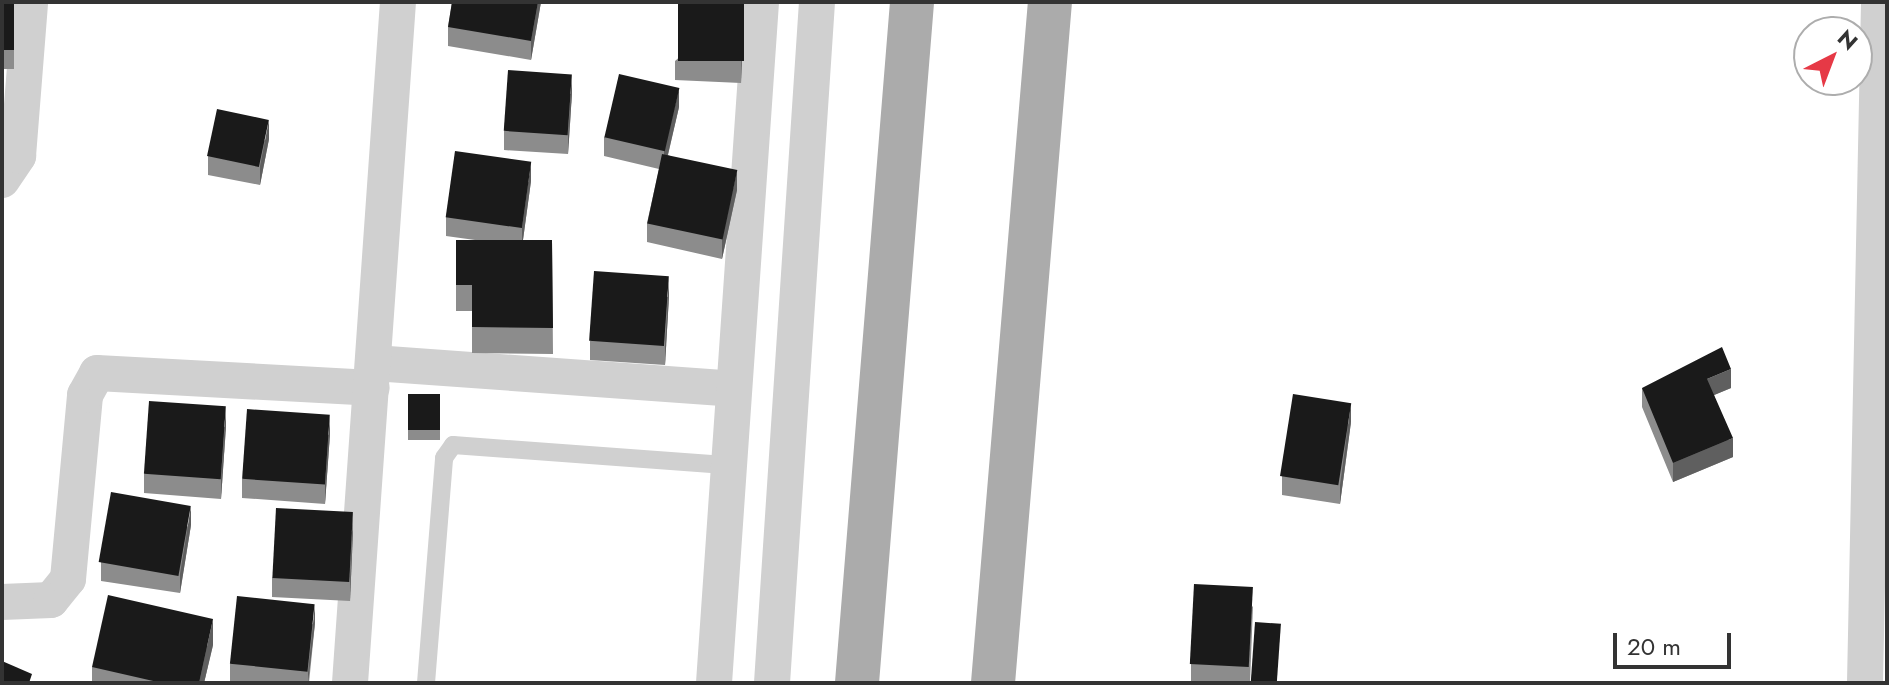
<!DOCTYPE html>
<style>
body{margin:0}
#map{position:relative;width:1889px;height:685px;overflow:hidden;background:#fff;font-family:Jost,sans-serif}
div>[style]{position:absolute}
.lane>*{height:18px;margin:-9px;padding:0 9px;transform-origin:9px;border-radius:9px;background:#d0d0d0}
.street>*{height:36px;margin:-18px;padding:0 18px;transform-origin:18px;border-radius:18px;background:#d0d0d0}
.primary>*{height:44px;margin:-22px;padding:0 22px;transform-origin:22px;border-radius:22px;background:#ababab}
.wall>*{inset:0;background:#8c8c8c;transform-origin:0 0}
.shaded-wall>*{inset:0;background:#5f5f5f}
.building>*{inset:0;background:#1a1a1a;transform-origin:0 0}
span{translate:-50% -50%;white-space:nowrap;text-align:center;line-height:1.15;-webkit-text-stroke:8px #fff;paint-order:stroke}
.frame{position:absolute;inset:0;border:4px solid #333;pointer-events:none}
.north{position:absolute;left:1793px;top:16px;width:80px;height:80px;box-sizing:border-box;background:#fff;border:2px solid #adadad;border-radius:50%;rotate:42deg;font-size:22px;font-weight:700;line-height:32px;text-align:center;color:#333}
.north::after{content:'';display:block;margin:auto;width:28px;height:36px;background:#e63946;clip-path:polygon(50% 0,100% 100%,50% 72%,0 100%)}
.scale{position:absolute;left:1613px;top:633px;width:118px;height:36px;box-sizing:border-box;border:4px solid #333;border-top:0;padding-left:10px;font-size:24px;line-height:28px;white-space:nowrap;color:#333;-webkit-text-stroke:6px #fff;paint-order:stroke}
</style>
<div id="map">
<div class="lane">
<div style="left:426px;top:683px;width:226px;rotate:-85.4deg"></div>
<div style="left:444px;top:458px;width:16px;rotate:-55deg"></div>
<div style="left:453px;top:445px;width:276px;rotate:4.2deg"></div>
</div>
<div class="street">
<div style="left:2px;top:180px;width:29px;rotate:-56deg"></div>
<div style="left:18px;top:156px;width:154px;rotate:-85.5deg"></div>
<div style="left:374px;top:363px;width:360px;rotate:4.1deg"></div>
<div style="left:2px;top:602px;width:49px;rotate:-2.3deg"></div>
<div style="left:51px;top:600px;width:27px;rotate:-51deg"></div>
<div style="left:68px;top:579px;width:185px;rotate:-84.7deg"></div>
<div style="left:85px;top:395px;width:25px;rotate:-61deg"></div>
<div style="left:97px;top:373px;width:275px;rotate:3.1deg"></div>
<div style="left:350px;top:683px;width:683px;rotate:-85.97deg"></div>
<div style="left:714px;top:683px;width:683px;rotate:-86.05deg"></div>
<div style="left:772px;top:683px;width:682px;rotate:-86.22deg"></div>
<div style="left:1865px;top:683px;width:681px;rotate:-88.82deg"></div>
</div>
<div class="primary">
<div style="left:857px;top:683px;width:683px;rotate:-85.38deg"></div>
<div style="left:993px;top:683px;width:683px;rotate:-85.22deg"></div>
</div>
<div class="wall">
<div style="left:2px;top:2px;width:12px;height:67px"></div>
<div style="clip-path:polygon(452px 2px,541px 2px,531px 60px,448px 46px,448px 27px)"></div>
<div style="clip-path:polygon(744px 2px,741px 83px,675px 80px,675px 61px)"></div>
<div style="clip-path:polygon(572px 93px,568px 154px,504px 150px,504px 131px)"></div>
<div style="clip-path:polygon(679px 107px,668px 155px,737px 190px,722px 259px,647px 242px,647px 223px,659px 169px,604px 156px,604px 137px)"></div>
<div style="clip-path:polygon(269px 139px,260px 185px,208px 175px,208px 156px)"></div>
<div style="clip-path:polygon(531px 181px,523px 240px,552px 240px,553px 354px,472px 353px,472px 311px,456px 311px,456px 240px,475px 240px,446px 236px,446px 217px)"></div>
<div style="clip-path:polygon(669px 296px,665px 365px,590px 360px,590px 341px)"></div>
<div style="clip-path:polygon(1642px 388px,1731px 388px,1714px 395px,1733px 457px,1673px 482px,1642px 407px)"></div>
<div style="left:408px;top:394px;width:32px;height:46px"></div>
<div style="clip-path:polygon(1351px 422px,1340px 504px,1282px 495px,1282px 476px)"></div>
<div style="clip-path:polygon(226px 426px,221px 499px,144px 493px,144px 474px)"></div>
<div style="clip-path:polygon(330px 434px,325px 504px,242px 498px,242px 479px)"></div>
<div style="clip-path:polygon(191px 525px,180px 593px,101px 581px,101px 562px)"></div>
<div style="clip-path:polygon(353px 531px,350px 601px,272px 597px,272px 578px)"></div>
<div style="clip-path:polygon(1253px 606px,1250px 683px,1191px 683px,1191px 664px)"></div>
<div style="clip-path:polygon(315px 623px,309px 683px,230px 683px,230px 664px)"></div>
<div style="clip-path:polygon(213px 645px,204px 683px,92px 683px,92px 667px)"></div>
</div>
<div class="shaded-wall">
<div style="clip-path:polygon(538px 2px,541px 2px,531px 60px,531px 41px)"></div>
<div style="clip-path:polygon(744px 2px,744px 6px,741px 83px,741px 64px)"></div>
<div style="clip-path:polygon(572px 74px,572px 93px,568px 154px,568px 135px)"></div>
<div style="clip-path:polygon(679px 88px,679px 107px,664px 171px,664px 152px)"></div>
<div style="clip-path:polygon(269px 120px,269px 139px,260px 185px,260px 166px)"></div>
<div style="clip-path:polygon(531px 162px,531px 181px,522px 247px,522px 228px)"></div>
<div style="clip-path:polygon(737px 170px,737px 190px,722px 259px,722px 240px)"></div>
<div style="clip-path:polygon(669px 276px,669px 296px,665px 365px,665px 346px)"></div>
<div style="clip-path:polygon(1731px 369px,1731px 388px,1707px 398px,1707px 379px)"></div>
<div style="clip-path:polygon(1351px 403px,1351px 422px,1340px 504px,1340px 485px)"></div>
<div style="clip-path:polygon(226px 407px,226px 426px,221px 499px,221px 480px)"></div>
<div style="clip-path:polygon(330px 415px,330px 434px,325px 504px,325px 485px)"></div>
<div style="clip-path:polygon(1733px 438px,1733px 457px,1673px 482px,1673px 463px)"></div>
<div style="clip-path:polygon(191px 506px,191px 525px,180px 593px,180px 574px)"></div>
<div style="clip-path:polygon(353px 512px,353px 531px,350px 601px,350px 582px)"></div>
<div style="clip-path:polygon(315px 604px,315px 623px,308px 683px,308px 673px)"></div>
<div style="clip-path:polygon(213px 619px,213px 645px,204px 683px,199px 683px)"></div>
</div>
<div class="building">
<div style="left:2px;top:2px;width:12px;height:48px"></div>
<div style="clip-path:polygon(452px 2px,538px 2px,531px 41px,448px 27px)"></div>
<div style="left:678px;top:2px;width:66px;height:59px"></div>
<div style="left:508px;top:70px;width:64px;height:61px;rotate:4deg"></div>
<div style="left:619px;top:74px;width:62px;height:65px;rotate:13deg"></div>
<div style="left:217px;top:109px;width:53px;height:48px;rotate:12deg"></div>
<div style="left:455px;top:151px;width:77px;height:67px;rotate:8deg"></div>
<div style="left:662px;top:154px;width:77px;height:71px;rotate:12deg"></div>
<div style="clip-path:polygon(456px 240px,552px 240px,553px 328px,472px 327px,472px 285px,456px 285px)"></div>
<div style="left:594px;top:271px;width:75px;height:70px;rotate:4deg"></div>
<div style="clip-path:polygon(1722px 347px,1731px 369px,1707px 379px,1733px 438px,1673px 463px,1642px 388px)"></div>
<div style="left:408px;top:394px;width:32px;height:36px"></div>
<div style="left:1293px;top:394px;width:59px;height:83px;rotate:9deg"></div>
<div style="left:149px;top:401px;width:77px;height:73px;rotate:4deg"></div>
<div style="left:247px;top:409px;width:83px;height:70px;rotate:4deg"></div>
<div style="left:111px;top:492px;width:81px;height:71px;rotate:10deg"></div>
<div style="left:276px;top:508px;width:77px;height:70px;rotate:3deg"></div>
<div style="left:1194px;top:584px;width:59px;height:80px;rotate:3deg"></div>
<div style="clip-path:polygon(108px 595px,213px 619px,199px 683px,162px 683px,92px 667px)"></div>
<div style="left:237px;top:596px;width:78px;height:68px;rotate:6deg"></div>
<div style="left:1255px;top:622px;width:26px;height:61px;rotate:4deg"></div>
<div style="clip-path:polygon(2px 661px,32px 674px,29px 683px,2px 683px)"></div>
</div>
<div class="frame"></div>
<div class="north">N</div>
<div class="scale">20 m</div>
</div>
